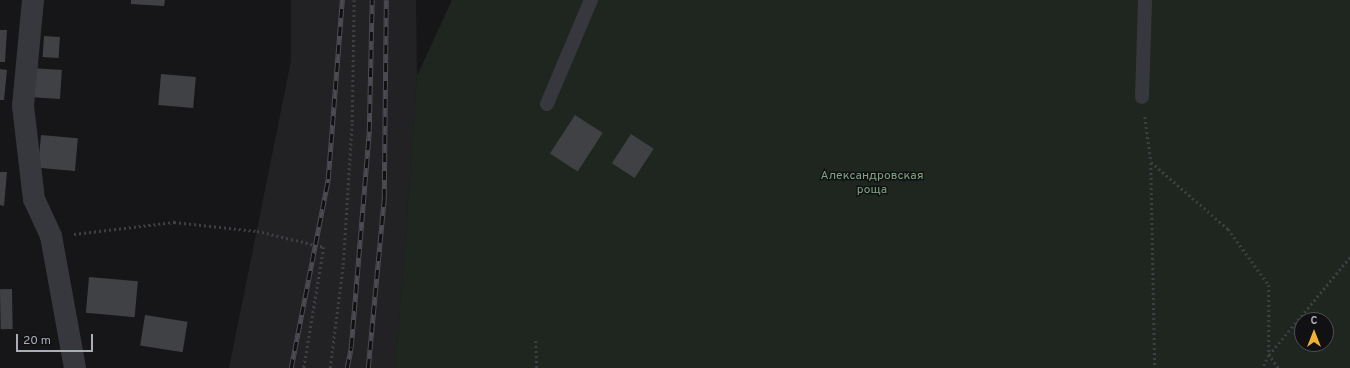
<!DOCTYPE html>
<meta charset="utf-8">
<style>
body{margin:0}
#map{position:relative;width:1350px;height:368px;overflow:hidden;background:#161618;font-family:Overpass,sans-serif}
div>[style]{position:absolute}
.built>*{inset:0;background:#222225}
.green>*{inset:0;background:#1e261f}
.building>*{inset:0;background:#404145;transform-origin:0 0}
.path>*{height:2.5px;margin-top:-1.25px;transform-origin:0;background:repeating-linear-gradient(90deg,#3d3f44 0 2px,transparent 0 5px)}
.service>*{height:14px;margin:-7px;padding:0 7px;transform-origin:7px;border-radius:7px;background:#37383d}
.minor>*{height:22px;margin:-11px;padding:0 11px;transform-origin:11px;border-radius:11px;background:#37383d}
.rail>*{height:4.5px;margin-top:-2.25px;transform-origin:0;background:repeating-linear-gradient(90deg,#111113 0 9px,#4a4c52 0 18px);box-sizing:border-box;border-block:1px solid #4a4c52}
span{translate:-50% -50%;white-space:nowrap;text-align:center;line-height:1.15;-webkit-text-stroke:3px #111113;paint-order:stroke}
.park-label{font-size:12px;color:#7fa381}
.north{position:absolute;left:1294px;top:312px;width:40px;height:40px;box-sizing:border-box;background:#111113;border:1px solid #4d4f55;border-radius:50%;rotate:0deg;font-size:11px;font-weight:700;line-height:16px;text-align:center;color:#a8adb8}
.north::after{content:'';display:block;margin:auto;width:14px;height:18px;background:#f2b134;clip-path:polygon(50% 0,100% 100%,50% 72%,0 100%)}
.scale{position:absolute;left:16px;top:334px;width:77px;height:18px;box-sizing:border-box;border:2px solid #a8adb8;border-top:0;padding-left:5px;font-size:12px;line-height:14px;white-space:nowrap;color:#a8adb8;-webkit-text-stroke:3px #111113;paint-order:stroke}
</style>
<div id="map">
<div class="built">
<div style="clip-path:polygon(291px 0,416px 0,417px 76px,403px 272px,395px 368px,229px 368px,291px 61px)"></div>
</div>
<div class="green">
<div style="clip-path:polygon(evenodd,452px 0,1350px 0,1350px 368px,395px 368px,403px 272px,417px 76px,452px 0,1302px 320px,1326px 320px,1326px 344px,1302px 344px,1302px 320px)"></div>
</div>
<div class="building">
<div style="clip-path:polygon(131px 0,165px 0,164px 6px,131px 4px)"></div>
<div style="clip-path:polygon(0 30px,7px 30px,5px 62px,0 62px)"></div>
<div style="left:44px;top:36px;width:16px;height:21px;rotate:4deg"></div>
<div style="left:32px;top:68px;width:30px;height:29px;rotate:4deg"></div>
<div style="clip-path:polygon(0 69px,7px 70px,4px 100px,0 100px)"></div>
<div style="left:161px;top:74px;width:35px;height:31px;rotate:5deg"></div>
<div style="left:575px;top:115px;width:33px;height:46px;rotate:33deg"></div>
<div style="left:631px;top:134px;width:27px;height:35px;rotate:33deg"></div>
<div style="left:41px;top:135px;width:37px;height:33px;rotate:5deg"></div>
<div style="clip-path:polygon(0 172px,7px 172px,4px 206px,0 205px)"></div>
<div style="left:89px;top:277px;width:49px;height:36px;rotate:5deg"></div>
<div style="left:12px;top:289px;width:40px;height:12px;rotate:89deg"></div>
<div style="left:145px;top:315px;width:43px;height:31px;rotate:9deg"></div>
</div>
<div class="path">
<div style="left:1145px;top:117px;width:45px;rotate:82.4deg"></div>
<div style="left:1151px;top:162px;width:102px;rotate:41deg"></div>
<div style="left:1228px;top:229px;width:69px;rotate:53.8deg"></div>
<div style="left:1269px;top:285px;width:70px;rotate:90deg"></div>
<div style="left:1269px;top:355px;width:14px;rotate:115deg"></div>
<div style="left:1151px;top:163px;width:205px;rotate:88.9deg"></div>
<div style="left:74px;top:234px;width:101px;rotate:-6.8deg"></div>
<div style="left:174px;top:222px;width:83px;rotate:6.2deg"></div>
<div style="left:257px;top:231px;width:69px;rotate:13.4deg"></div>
<div style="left:324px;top:247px;width:123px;rotate:99.4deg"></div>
<div style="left:536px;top:341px;width:27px;rotate:88deg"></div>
<div style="left:330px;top:368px;width:104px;rotate:-82.8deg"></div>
<div style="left:343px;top:265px;width:143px;rotate:-86.4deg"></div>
<div style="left:352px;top:122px;width:122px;rotate:-89.1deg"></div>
<div style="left:1278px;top:368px;width:16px;rotate:-125deg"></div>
<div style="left:1269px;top:355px;width:127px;rotate:-50.4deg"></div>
</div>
<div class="service">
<div style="left:1142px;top:97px;width:97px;rotate:-88.2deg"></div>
<div style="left:547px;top:104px;width:113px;rotate:-67.1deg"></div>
</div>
<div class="minor">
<div style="left:33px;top:0;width:106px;rotate:95.4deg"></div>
<div style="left:23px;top:106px;width:94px;rotate:83.3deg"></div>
<div style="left:34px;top:199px;width:41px;rotate:65.3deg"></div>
<div style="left:51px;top:236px;width:134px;rotate:79.7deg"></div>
</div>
<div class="rail">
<div style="left:291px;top:368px;width:193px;rotate:-78.9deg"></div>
<div style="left:328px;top:179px;width:180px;rotate:-85.5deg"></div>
<div style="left:347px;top:368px;width:21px;rotate:-79deg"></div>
<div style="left:351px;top:347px;width:217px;rotate:-85.2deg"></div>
<div style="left:369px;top:131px;width:131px;rotate:-88.7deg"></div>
<div style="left:368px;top:368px;width:171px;rotate:-84.6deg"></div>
<div style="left:384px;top:198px;width:198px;rotate:-89.4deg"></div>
</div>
<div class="park-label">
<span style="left:872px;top:184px">Александровская<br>роща</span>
</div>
<div class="north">С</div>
<div class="scale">20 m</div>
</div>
